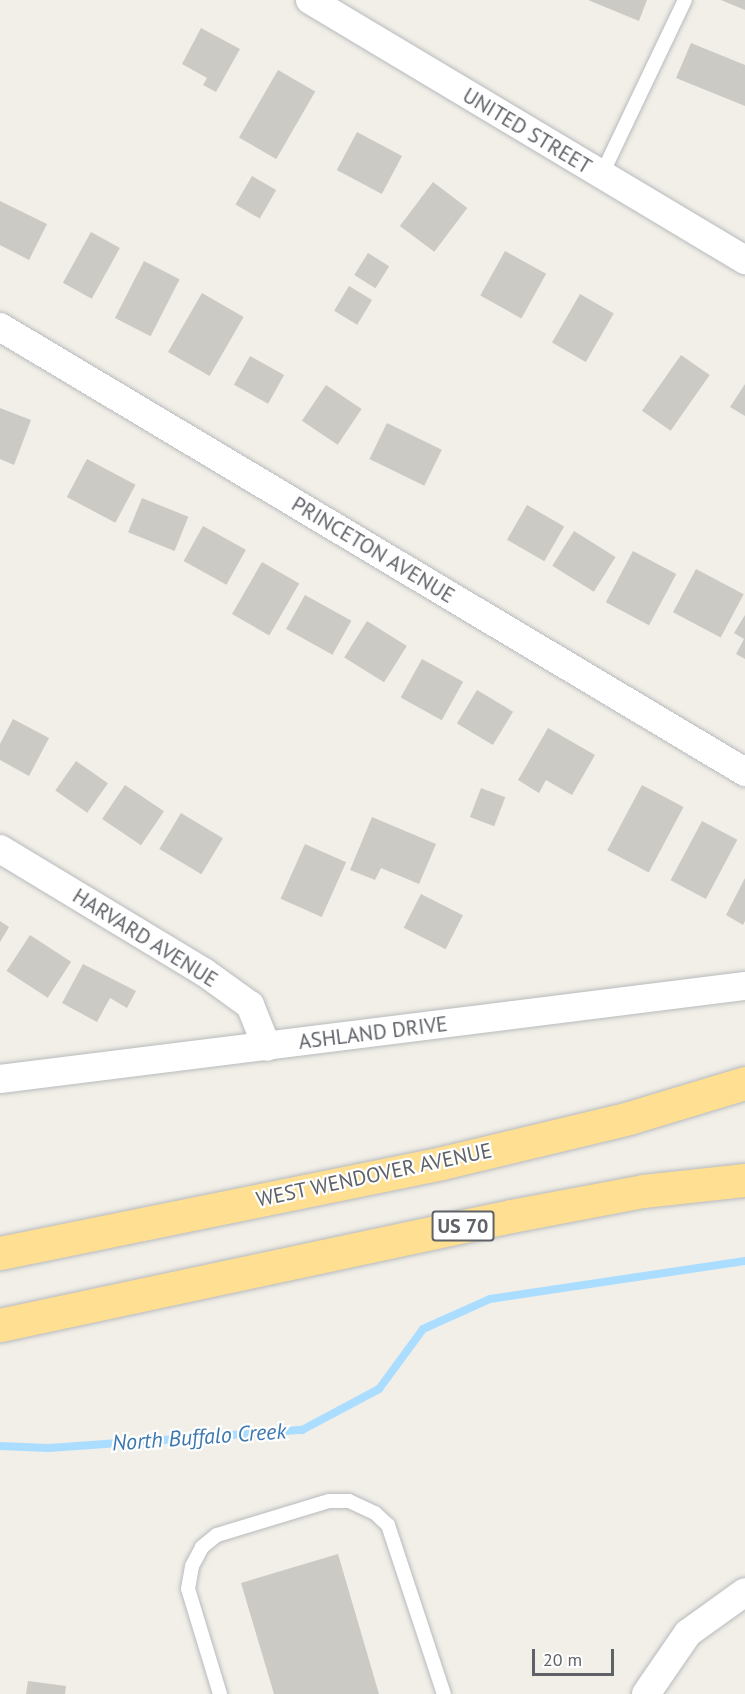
<!DOCTYPE html>
<style>
body{margin:0}
#map{position:relative;width:745px;height:1694px;overflow:hidden;background:#f1efe7;font-family:"PT Sans",sans-serif}
div>[style]{position:absolute}
.stream>*{height:8px;margin:-4px;padding:0 4px;transform-origin:4px;border-radius:4px;background:#adf}
.building>*{inset:0;background:#cccac4;transform-origin:0 0}
.roads{filter:drop-shadow(0 0 2px #b8babe) drop-shadow(0 0 2px #b8babe)}
.service>*{height:14px;margin:-7px;padding:0 7px;transform-origin:7px;border-radius:7px;background:#fff}
.minor>*{height:28px;margin:-14px;padding:0 14px;transform-origin:14px;border-radius:14px;background:#fff}
.motorway>*{height:33px;margin:-16.5px;padding:0 16.5px;transform-origin:16.5px;border-radius:16.5px;background:#ffdf91}
span{translate:-50% -50%;white-space:nowrap;text-align:center;line-height:1.15;-webkit-text-stroke:4.5px #fff;paint-order:stroke}
.shield-label span{padding:2px 4px;background:#fff;border:2px solid;border-radius:4px;-webkit-text-stroke-width:0}
.shield-label{font-size:20px;color:#5f6368;font-weight:700}
.street-label{font-size:21px;color:#5f6368}
.water-label{font-size:22px;color:#3d78ae;font-style:italic}
.scale{position:absolute;left:532px;top:1649px;width:82px;height:27px;box-sizing:border-box;border:3px solid #5f6368;border-top:0;padding-left:8px;font-size:18px;line-height:21px;white-space:nowrap;color:#5f6368;-webkit-text-stroke:4px #fff;paint-order:stroke}
</style>
<div id="map">
<div class="stream">
<div style="left:0;top:1446px;width:49px;rotate:2.3deg"></div>
<div style="left:49px;top:1448px;width:254px;rotate:-4.1deg"></div>
<div style="left:302px;top:1430px;width:87px;rotate:-28deg"></div>
<div style="left:379px;top:1389px;width:74px;rotate:-53.7deg"></div>
<div style="left:423px;top:1329px;width:73px;rotate:-24.1deg"></div>
<div style="left:490px;top:1299px;width:258px;rotate:-8.5deg"></div>
</div>
<div class="building">
<div style="clip-path:polygon(588px 0,647px 0,639px 21px)"></div>
<div style="clip-path:polygon(721px 0,745px 0,745px 10px)"></div>
<div style="clip-path:polygon(201px 28px,240px 49px,216px 92px,203px 85px,207px 78px,182px 64px)"></div>
<div style="clip-path:polygon(691px 43px,745px 65px,745px 106px,676px 78px)"></div>
<div style="left:278px;top:70px;width:43px;height:78px;rotate:30deg"></div>
<div style="left:357px;top:132px;width:51px;height:43px;rotate:28deg"></div>
<div style="left:252px;top:176px;width:28px;height:33px;rotate:30deg"></div>
<div style="left:433px;top:182px;width:43px;height:55px;rotate:37deg"></div>
<div style="clip-path:polygon(0 201px,47px 224px,29px 260px,0 245px)"></div>
<div style="left:91px;top:232px;width:33px;height:58px;rotate:29deg"></div>
<div style="left:505px;top:251px;width:47px;height:51px;rotate:29deg"></div>
<div style="left:368px;top:253px;width:25px;height:26px;rotate:32deg"></div>
<div style="left:144px;top:261px;width:40px;height:64px;rotate:27deg"></div>
<div style="left:349px;top:286px;width:27px;height:29px;rotate:31deg"></div>
<div style="left:202px;top:293px;width:48px;height:68px;rotate:30deg"></div>
<div style="left:580px;top:294px;width:39px;height:56px;rotate:30deg"></div>
<div style="left:681px;top:355px;width:35px;height:68px;rotate:35deg"></div>
<div style="left:250px;top:356px;width:39px;height:33px;rotate:29deg"></div>
<div style="clip-path:polygon(745px 384px,745px 416px,730px 407px)"></div>
<div style="left:326px;top:385px;width:43px;height:43px;rotate:34deg"></div>
<div style="clip-path:polygon(0 408px,31px 420px,14px 465px,0 459px)"></div>
<div style="left:387px;top:423px;width:61px;height:40px;rotate:26deg"></div>
<div style="left:87px;top:459px;width:55px;height:43px;rotate:28deg"></div>
<div style="left:142px;top:498px;width:50px;height:37px;rotate:22deg"></div>
<div style="left:527px;top:505px;width:43px;height:40px;rotate:30deg"></div>
<div style="left:203px;top:526px;width:49px;height:40px;rotate:29deg"></div>
<div style="left:574px;top:531px;width:49px;height:41px;rotate:32deg"></div>
<div style="left:633px;top:551px;width:49px;height:58px;rotate:28deg"></div>
<div style="left:262px;top:562px;width:43px;height:60px;rotate:30deg"></div>
<div style="left:696px;top:569px;width:54px;height:49px;rotate:28deg"></div>
<div style="left:305px;top:595px;width:53px;height:39px;rotate:29deg"></div>
<div style="clip-path:polygon(745px 615px,745px 659px,736px 654px,744px 639px,734px 633px)"></div>
<div style="left:367px;top:621px;width:47px;height:43px;rotate:32deg"></div>
<div style="left:422px;top:659px;width:47px;height:44px;rotate:29deg"></div>
<div style="left:477px;top:690px;width:42px;height:39px;rotate:31deg"></div>
<div style="clip-path:polygon(13px 719px,49px 738px,29px 776px,0 760px,0 744px)"></div>
<div style="clip-path:polygon(548px 728px,595px 755px,572px 795px,546px 780px,539px 793px,518px 780px)"></div>
<div style="left:76px;top:761px;width:39px;height:36px;rotate:35deg"></div>
<div style="left:125px;top:785px;width:47px;height:41px;rotate:34deg"></div>
<div style="left:642px;top:785px;width:47px;height:74px;rotate:28deg"></div>
<div style="left:481px;top:788px;width:26px;height:31px;rotate:21deg"></div>
<div style="left:181px;top:813px;width:49px;height:42px;rotate:31deg"></div>
<div style="clip-path:polygon(372px 817px,436px 844px,419px 884px,381px 868px,375px 880px,350px 870px)"></div>
<div style="left:702px;top:821px;width:40px;height:67px;rotate:28deg"></div>
<div style="left:305px;top:844px;width:45px;height:60px;rotate:24deg"></div>
<div style="clip-path:polygon(745px 878px,745px 921px,743px 925px,726px 915px)"></div>
<div style="left:421px;top:894px;width:47px;height:38px;rotate:27deg"></div>
<div style="clip-path:polygon(0 921px,9px 927px,0 942px)"></div>
<div style="left:30px;top:935px;width:49px;height:43px;rotate:33deg"></div>
<div style="clip-path:polygon(83px 964px,136px 991px,127px 1008px,110px 998px,97px 1022px,62px 1003px)"></div>
<div style="clip-path:polygon(338px 1554px,379px 1694px,274px 1694px,241px 1583px)"></div>
<div style="clip-path:polygon(28px 1681px,66px 1686px,65px 1694px,26px 1694px)"></div>
</div>
<div class="roads">
<div class="service">
<div style="left:601px;top:176px;width:195px;rotate:-64.5deg"></div>
<div style="left:220px;top:1694px;width:110px;rotate:-106.9deg"></div>
<div style="left:188px;top:1589px;width:23px;rotate:-80deg"></div>
<div style="left:192px;top:1566px;width:21px;rotate:-62deg"></div>
<div style="left:202px;top:1547px;width:19px;rotate:-39deg"></div>
<div style="left:217px;top:1535px;width:117px;rotate:-16.9deg"></div>
<div style="left:329px;top:1501px;width:20px"></div>
<div style="left:349px;top:1501px;width:29px;rotate:25deg"></div>
<div style="left:375px;top:1513px;width:18px;rotate:43deg"></div>
<div style="left:388px;top:1525px;width:178px;rotate:71.7deg"></div>
</div>
<div class="minor">
<div style="left:310px;top:0;width:507px;rotate:30.87deg"></div>
<div style="left:0;top:327px;width:868px;rotate:30.85deg"></div>
<div style="left:0;top:849px;width:238px;rotate:31.1deg"></div>
<div style="left:204px;top:972px;width:57px;rotate:35.7deg"></div>
<div style="left:250px;top:1005px;width:45px;rotate:68deg"></div>
<div style="left:0;top:1079px;width:751px;rotate:-7.12deg"></div>
<div style="left:646px;top:1694px;width:74px;rotate:-55.5deg"></div>
<div style="left:688px;top:1633px;width:70px;rotate:-35.7deg"></div>
</div>
<div class="motorway">
<div style="left:0;top:1253px;width:451px;rotate:-11.5deg"></div>
<div style="left:442px;top:1163px;width:192px;rotate:-13.5deg"></div>
<div style="left:629px;top:1118px;width:121px;rotate:-16.8deg"></div>
<div style="left:0;top:1325px;width:522px;rotate:-12.04deg"></div>
<div style="left:511px;top:1216px;width:134px;rotate:-10.7deg"></div>
<div style="left:643px;top:1191px;width:103px;rotate:-6.2deg"></div>
</div>
</div>
<div class="shield-label">
<span style="left:463px;top:1226px">US 70</span>
</div>
<div class="street-label">
<span style="left:527px;top:131px;rotate:31deg">UNITED STREET</span>
<span style="left:373px;top:550px;rotate:31deg">PRINCETON AVENUE</span>
<span style="left:145px;top:938px;rotate:32deg">HARVARD AVENUE</span>
<span style="left:373px;top:1033px;rotate:-7deg">ASHLAND DRIVE</span>
<span style="left:374px;top:1175px;rotate:-12deg">WEST WENDOVER AVENUE</span>
</div>
<div class="water-label">
<span style="left:199px;top:1437px;rotate:-4deg">North Buffalo Creek</span>
</div>
<div class="scale">20 m</div>
</div>
